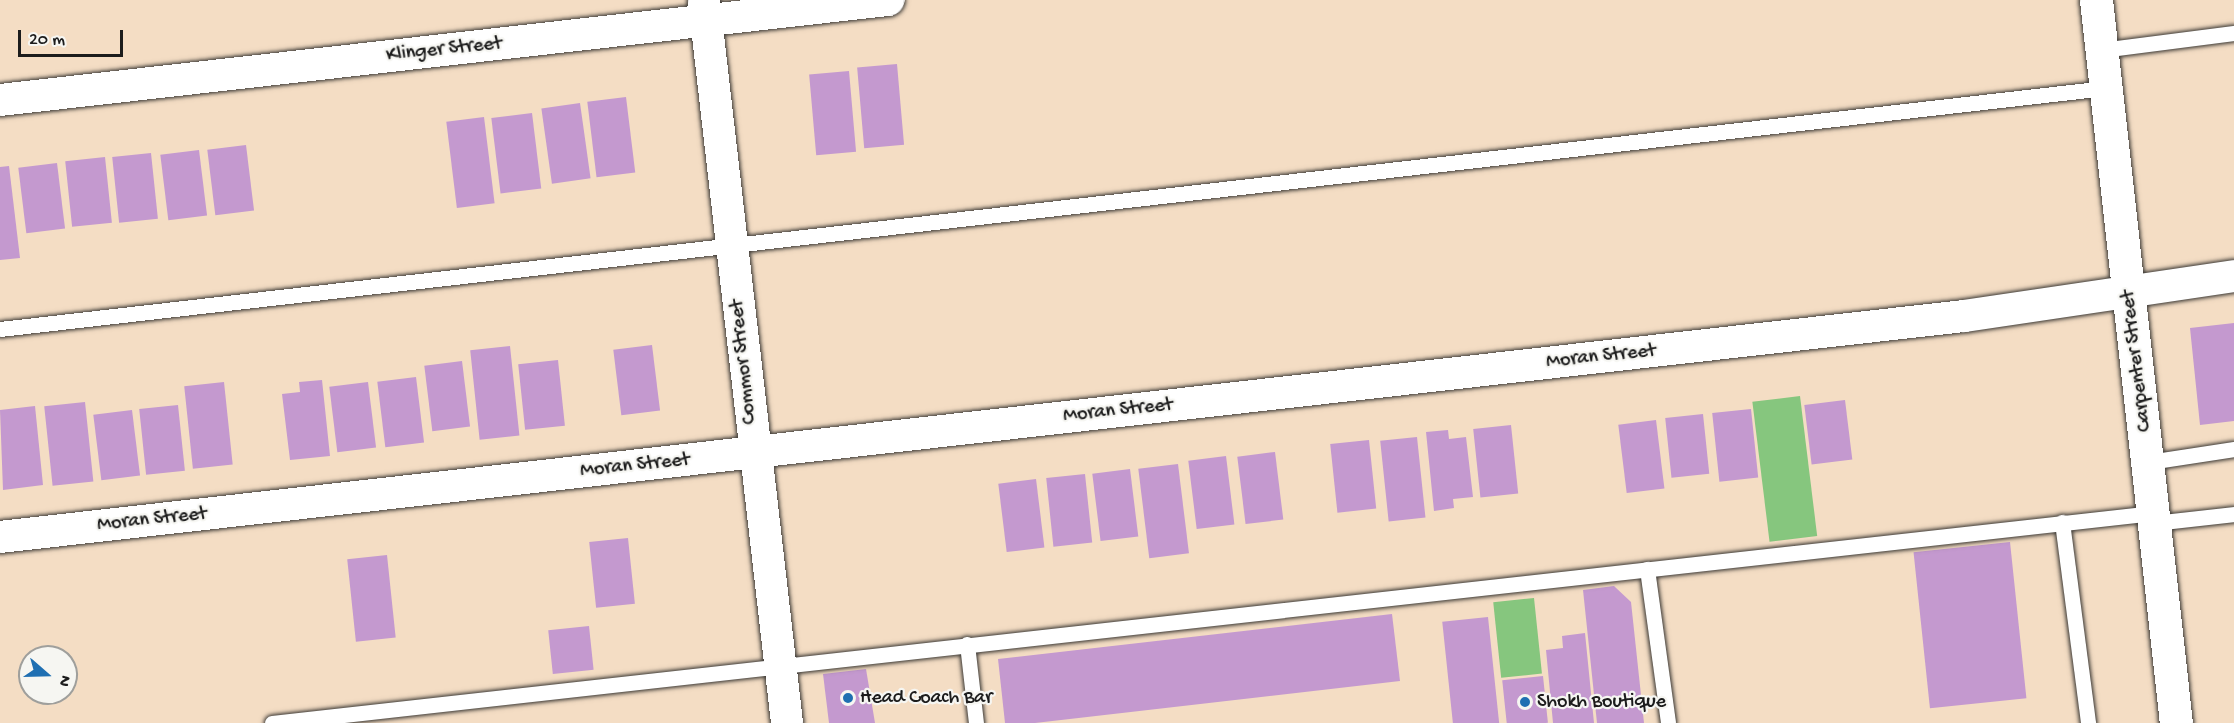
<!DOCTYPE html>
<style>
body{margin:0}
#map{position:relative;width:2234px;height:723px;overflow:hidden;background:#f4ddc4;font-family:"Gochi Hand",sans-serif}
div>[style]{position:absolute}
.green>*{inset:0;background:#86c67e;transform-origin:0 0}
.building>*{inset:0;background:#c499cf;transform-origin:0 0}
.roads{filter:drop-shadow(0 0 2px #3c3935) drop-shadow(0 0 2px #3c3935)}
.service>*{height:15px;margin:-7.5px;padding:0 7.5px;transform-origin:7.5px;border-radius:7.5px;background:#fff}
.minor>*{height:32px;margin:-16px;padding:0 16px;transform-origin:16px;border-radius:16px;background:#fff}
.tertiary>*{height:33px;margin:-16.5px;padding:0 16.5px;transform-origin:16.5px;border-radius:16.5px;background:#fff}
.dots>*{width:16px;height:16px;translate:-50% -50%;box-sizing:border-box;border:3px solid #f6f6f2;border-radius:50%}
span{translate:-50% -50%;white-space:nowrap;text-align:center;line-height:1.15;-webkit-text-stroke:4.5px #f6f6f2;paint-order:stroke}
.street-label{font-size:20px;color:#1c1c1c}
.poi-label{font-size:20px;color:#1c1c1c}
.left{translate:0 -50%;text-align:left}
.north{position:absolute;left:18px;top:645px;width:60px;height:60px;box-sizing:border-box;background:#f6f6f2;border:2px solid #9f9f9c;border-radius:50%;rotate:110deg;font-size:16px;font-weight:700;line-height:24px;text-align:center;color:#1c1c1c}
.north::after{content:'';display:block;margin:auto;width:21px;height:27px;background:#1f6fb2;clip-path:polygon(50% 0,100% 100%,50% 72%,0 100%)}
.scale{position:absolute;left:18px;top:30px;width:105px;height:27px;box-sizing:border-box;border:3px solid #1c1c1c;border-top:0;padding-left:8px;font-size:18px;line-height:21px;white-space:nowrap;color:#1c1c1c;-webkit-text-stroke:4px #f6f6f2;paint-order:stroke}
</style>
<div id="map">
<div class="green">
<div style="left:1800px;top:396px;width:141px;height:48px;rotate:83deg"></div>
<div style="left:1534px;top:598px;width:76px;height:41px;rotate:84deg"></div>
</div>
<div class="building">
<div style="left:897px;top:64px;width:81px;height:40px;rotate:85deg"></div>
<div style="left:849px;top:71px;width:81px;height:40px;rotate:85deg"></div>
<div style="left:626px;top:97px;width:76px;height:39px;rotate:83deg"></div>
<div style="left:580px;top:103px;width:76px;height:39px;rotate:82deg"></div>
<div style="left:532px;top:113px;width:76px;height:41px;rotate:83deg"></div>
<div style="left:484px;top:117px;width:87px;height:38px;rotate:83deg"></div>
<div style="left:246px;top:145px;width:66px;height:39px;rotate:83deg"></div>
<div style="left:199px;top:150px;width:66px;height:39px;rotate:83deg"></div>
<div style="left:151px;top:153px;width:66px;height:39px;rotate:84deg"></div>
<div style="left:105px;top:157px;width:66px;height:40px;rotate:84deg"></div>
<div style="left:57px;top:163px;width:66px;height:39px;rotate:83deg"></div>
<div style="clip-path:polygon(9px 166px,20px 258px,0 260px,0 167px)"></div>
<div style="clip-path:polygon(2234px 323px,2234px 421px,2200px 425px,2190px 328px)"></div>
<div style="left:652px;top:345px;width:66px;height:39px;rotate:83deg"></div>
<div style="left:510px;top:346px;width:90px;height:40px;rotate:84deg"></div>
<div style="left:558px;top:360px;width:66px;height:40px;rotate:84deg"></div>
<div style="left:462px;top:361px;width:66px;height:38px;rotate:83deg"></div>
<div style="left:416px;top:377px;width:66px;height:39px;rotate:83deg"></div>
<div style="clip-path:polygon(322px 380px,330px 456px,290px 460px,282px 394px,300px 392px,299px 382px)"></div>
<div style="left:224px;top:382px;width:83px;height:40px;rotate:84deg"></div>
<div style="left:368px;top:382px;width:66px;height:39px;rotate:83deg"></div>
<div style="left:1845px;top:400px;width:60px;height:41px;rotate:83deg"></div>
<div style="left:85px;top:402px;width:80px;height:41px;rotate:84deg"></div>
<div style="left:178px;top:405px;width:66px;height:39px;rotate:84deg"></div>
<div style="clip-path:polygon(35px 406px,43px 485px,3px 490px,0 410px)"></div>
<div style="left:1751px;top:409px;width:69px;height:39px;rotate:84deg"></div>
<div style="left:132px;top:410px;width:66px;height:39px;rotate:83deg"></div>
<div style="left:1703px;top:414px;width:60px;height:38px;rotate:84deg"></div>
<div style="left:1656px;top:420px;width:69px;height:38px;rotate:83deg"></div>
<div style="left:1511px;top:425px;width:69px;height:38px;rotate:84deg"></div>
<div style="clip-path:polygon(1448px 430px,1449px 439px,1466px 437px,1473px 497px,1453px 499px,1454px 508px,1434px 511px,1426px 432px)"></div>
<div style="left:1417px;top:437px;width:81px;height:37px;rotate:84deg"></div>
<div style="left:1369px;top:440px;width:69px;height:39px;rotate:84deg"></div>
<div style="left:1275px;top:452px;width:68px;height:38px;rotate:83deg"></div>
<div style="left:1226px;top:456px;width:69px;height:38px;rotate:83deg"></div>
<div style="left:1178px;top:464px;width:90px;height:40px;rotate:83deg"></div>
<div style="left:1130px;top:469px;width:68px;height:38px;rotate:83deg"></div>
<div style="left:1085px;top:474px;width:69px;height:39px;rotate:84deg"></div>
<div style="left:1036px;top:479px;width:69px;height:38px;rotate:83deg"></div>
<div style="left:628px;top:538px;width:66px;height:39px;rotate:84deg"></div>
<div style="left:2010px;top:542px;width:157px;height:97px;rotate:84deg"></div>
<div style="left:387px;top:555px;width:83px;height:40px;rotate:84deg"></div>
<div style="clip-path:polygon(1614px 586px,1631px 602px,1644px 723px,1597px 723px,1583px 590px)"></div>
<div style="clip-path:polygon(1392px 614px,1400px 681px,1035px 723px,1005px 723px,998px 659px)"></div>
<div style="left:1488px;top:617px;width:107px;height:46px;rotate:84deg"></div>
<div style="left:589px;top:626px;width:44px;height:41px;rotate:84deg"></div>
<div style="clip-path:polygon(1585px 633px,1594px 723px,1553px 723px,1546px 650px,1563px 648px,1562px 636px)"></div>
<div style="clip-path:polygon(866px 669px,875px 723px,829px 723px,823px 674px)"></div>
<div style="left:1543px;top:676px;width:47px;height:41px;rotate:84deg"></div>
</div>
<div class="roads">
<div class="service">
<div style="left:2101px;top:50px;width:134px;rotate:-7.3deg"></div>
<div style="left:0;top:329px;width:2119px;rotate:-6.53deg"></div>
<div style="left:2149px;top:462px;width:86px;rotate:-8.7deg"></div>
<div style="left:2062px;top:522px;width:203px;rotate:82.6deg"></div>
<div style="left:2154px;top:523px;width:81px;rotate:-6.4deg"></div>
<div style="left:1647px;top:569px;width:155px;rotate:82.2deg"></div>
<div style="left:967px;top:644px;width:80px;rotate:83.5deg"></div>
<div style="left:272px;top:723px;width:1893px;rotate:-6.37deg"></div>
</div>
<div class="minor">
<div style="left:704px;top:1px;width:727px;rotate:83.44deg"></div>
<div style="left:0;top:100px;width:894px;rotate:-6.43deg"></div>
<div style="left:0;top:537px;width:1976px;rotate:-6.42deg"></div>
<div style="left:1964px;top:316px;width:273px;rotate:-8.4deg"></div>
</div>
<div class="tertiary">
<div style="left:2096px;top:0;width:727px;rotate:83.69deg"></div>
</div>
</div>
<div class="dots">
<div style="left:848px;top:698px;background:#1f6fb2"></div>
<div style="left:1525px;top:702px;background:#1f6fb2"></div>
</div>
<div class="street-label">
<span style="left:444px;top:50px;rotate:-6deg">Klinger Street</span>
<span style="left:1601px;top:357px;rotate:-6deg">Moran Street</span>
<span style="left:2137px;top:361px;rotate:-97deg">Carpenter Street</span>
<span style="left:744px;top:362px;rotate:-96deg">Commor Street</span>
<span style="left:1118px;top:411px;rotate:-6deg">Moran Street</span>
<span style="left:635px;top:466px;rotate:-6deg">Moran Street</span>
<span style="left:152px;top:520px;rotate:-6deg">Moran Street</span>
</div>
<div class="poi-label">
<span class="left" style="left:860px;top:698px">Head Coach Bar</span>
<span class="left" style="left:1537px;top:702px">Shokh Boutique</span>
</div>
<div class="north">N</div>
<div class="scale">20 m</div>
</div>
